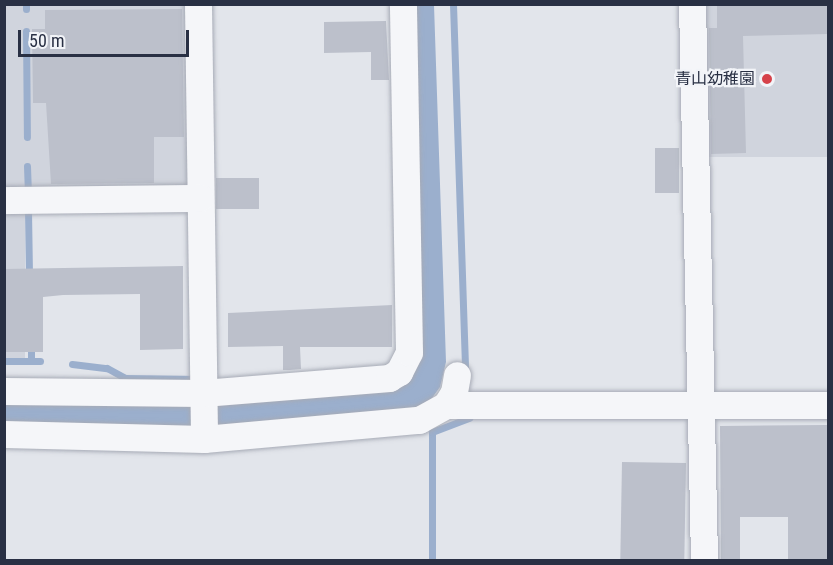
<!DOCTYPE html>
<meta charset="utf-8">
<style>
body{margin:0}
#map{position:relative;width:833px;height:565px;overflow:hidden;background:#e2e5eb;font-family:"Roboto Condensed","Noto Sans JP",sans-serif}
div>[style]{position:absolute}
.built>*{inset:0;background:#d0d4dd;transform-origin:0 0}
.water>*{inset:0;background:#9bafcd}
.stream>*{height:7px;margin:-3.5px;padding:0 3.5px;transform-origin:3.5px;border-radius:3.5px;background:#9bafcd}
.building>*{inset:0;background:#bcc0cb;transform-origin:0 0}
.roads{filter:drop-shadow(0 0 2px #a7abb6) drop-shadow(0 0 2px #a7abb6)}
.minor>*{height:27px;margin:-13.5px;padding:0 13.5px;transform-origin:13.5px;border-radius:13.5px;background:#f5f6f9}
.dots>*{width:16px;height:16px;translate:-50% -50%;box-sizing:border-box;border:3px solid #f2f4f8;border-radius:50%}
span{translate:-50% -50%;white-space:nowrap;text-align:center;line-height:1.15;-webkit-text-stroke:4.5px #f2f4f8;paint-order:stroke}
.poi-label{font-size:16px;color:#293044}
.right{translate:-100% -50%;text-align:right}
.frame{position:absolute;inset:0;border:6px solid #293044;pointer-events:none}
.scale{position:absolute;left:18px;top:30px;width:171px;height:27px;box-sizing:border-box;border:3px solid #293044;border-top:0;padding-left:8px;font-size:18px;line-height:21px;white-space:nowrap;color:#293044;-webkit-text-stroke:4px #f2f4f8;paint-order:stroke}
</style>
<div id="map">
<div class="built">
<div style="left:4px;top:5px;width:190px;height:190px"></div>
<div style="left:705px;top:5px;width:123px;height:152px"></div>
<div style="left:4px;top:205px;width:21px;height:153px"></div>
</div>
<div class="water">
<div style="clip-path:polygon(413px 5px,434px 5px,446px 362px,440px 387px,432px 398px,416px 412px,219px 430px,5px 428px,5px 401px,400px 385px,412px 377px,419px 360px)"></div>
</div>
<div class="stream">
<div style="left:26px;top:4px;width:5px;rotate:90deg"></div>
<div style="left:453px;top:4px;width:367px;rotate:88.1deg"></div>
<div style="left:26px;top:31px;width:106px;rotate:89.5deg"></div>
<div style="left:27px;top:166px;width:27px;rotate:88deg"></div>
<div style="left:28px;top:211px;width:67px;rotate:89.1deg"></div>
<div style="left:31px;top:343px;width:18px;rotate:90deg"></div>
<div style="left:4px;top:361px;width:36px"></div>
<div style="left:72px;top:364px;width:35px;rotate:7deg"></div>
<div style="left:107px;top:368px;width:21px;rotate:29deg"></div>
<div style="left:125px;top:378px;width:72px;rotate:0.8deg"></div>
<div style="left:432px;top:560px;width:128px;rotate:-90deg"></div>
<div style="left:432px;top:432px;width:40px;rotate:-21deg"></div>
</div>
<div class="building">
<div style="clip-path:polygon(717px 4px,828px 4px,828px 34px,743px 36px,746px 153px,711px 154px,709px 28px,717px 28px)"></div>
<div style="clip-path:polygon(182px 9px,184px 137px,154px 137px,154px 183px,51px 184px,46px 103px,33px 103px,32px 29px,45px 29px,45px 10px)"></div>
<div style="clip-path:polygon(386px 21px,389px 80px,371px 80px,371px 52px,324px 53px,324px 22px)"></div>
<div style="left:655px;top:148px;width:24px;height:45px"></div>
<div style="left:216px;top:178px;width:43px;height:31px"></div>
<div style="clip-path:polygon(183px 266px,183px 349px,140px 350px,140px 294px,63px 295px,43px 297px,43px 352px,4px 352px,4px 269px)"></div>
<div style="clip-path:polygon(392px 305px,392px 347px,300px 347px,301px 369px,290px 370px,283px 370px,283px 346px,228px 347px,228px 313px)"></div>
<div style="clip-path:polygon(828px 425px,828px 561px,788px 561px,788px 517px,740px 517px,740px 561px,721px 561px,720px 426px)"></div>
<div style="left:622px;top:462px;width:64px;height:99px;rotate:1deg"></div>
</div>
<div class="roads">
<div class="minor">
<div style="left:198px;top:4px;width:435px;rotate:89.2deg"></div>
<div style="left:692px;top:4px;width:556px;rotate:88.76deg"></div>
<div style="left:4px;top:200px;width:196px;rotate:-0.6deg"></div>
<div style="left:4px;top:391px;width:199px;rotate:0.6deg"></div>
<div style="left:203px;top:393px;width:187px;rotate:-4.6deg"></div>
<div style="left:389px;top:378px;width:12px;rotate:-31deg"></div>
<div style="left:399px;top:372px;width:22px;rotate:-63deg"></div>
<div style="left:409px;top:352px;width:348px;rotate:-91deg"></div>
<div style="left:446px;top:405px;width:382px"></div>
<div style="left:4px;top:434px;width:200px;rotate:1.4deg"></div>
<div style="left:204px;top:439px;width:216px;rotate:-5.1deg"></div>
<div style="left:419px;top:420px;width:31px;rotate:-29deg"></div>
<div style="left:446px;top:405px;width:15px;rotate:-58deg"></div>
<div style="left:454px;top:392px;width:17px;rotate:-80deg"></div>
</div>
</div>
<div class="dots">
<div style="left:767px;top:79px;background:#d6424a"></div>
</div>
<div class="poi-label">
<span class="right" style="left:755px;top:79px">青山幼稚園</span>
</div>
<div class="frame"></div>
<div class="scale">50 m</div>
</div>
